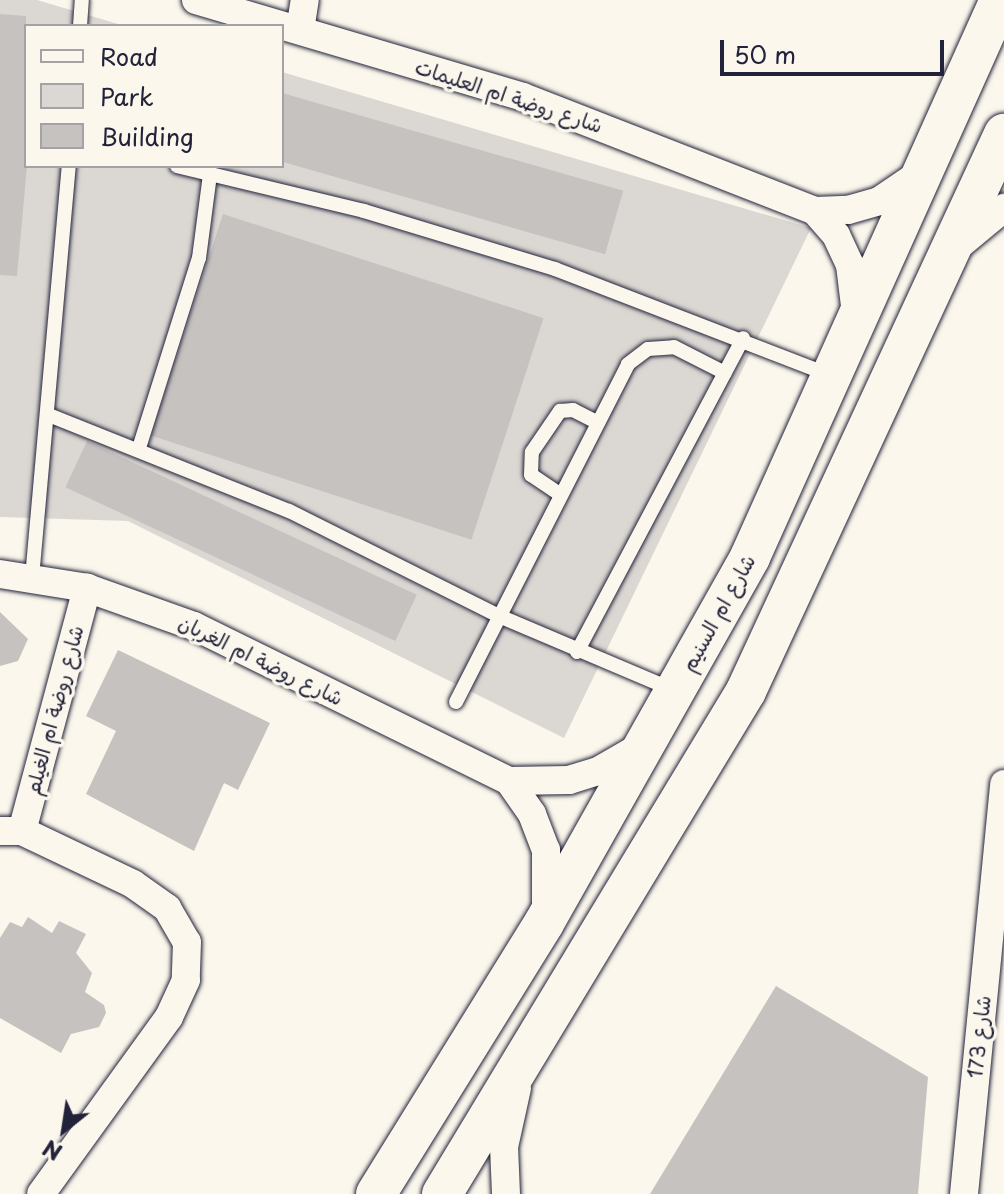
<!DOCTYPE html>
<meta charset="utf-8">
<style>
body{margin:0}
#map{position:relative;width:1004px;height:1194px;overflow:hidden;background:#fbf7ec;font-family:"Playpen Sans","Playpen Sans Arabic",sans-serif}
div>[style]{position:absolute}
.green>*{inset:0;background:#dbd8d3}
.building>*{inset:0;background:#c6c2c0;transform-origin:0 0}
.roads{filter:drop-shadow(0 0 2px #22223b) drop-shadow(0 0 2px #22223b)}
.lane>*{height:14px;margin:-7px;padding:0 7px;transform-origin:7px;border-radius:7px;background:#fbf7ec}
.street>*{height:28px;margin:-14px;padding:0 14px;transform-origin:14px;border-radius:14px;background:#fbf7ec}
.secondary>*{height:40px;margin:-20px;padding:0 20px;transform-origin:20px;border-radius:20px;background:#fbf7ec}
span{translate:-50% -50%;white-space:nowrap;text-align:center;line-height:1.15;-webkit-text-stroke:7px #fbf7ec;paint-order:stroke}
.street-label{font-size:20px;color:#22223b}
.legend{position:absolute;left:24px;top:24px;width:260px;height:144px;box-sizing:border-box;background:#fbf7ec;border:2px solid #a4a2a5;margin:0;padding:10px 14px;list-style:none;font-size:24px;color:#22223b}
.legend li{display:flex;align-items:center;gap:16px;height:40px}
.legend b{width:40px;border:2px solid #a4a2a5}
.north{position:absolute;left:24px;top:1090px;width:80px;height:80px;-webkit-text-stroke:6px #fbf7ec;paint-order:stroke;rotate:210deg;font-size:22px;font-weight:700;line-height:32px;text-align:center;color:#22223b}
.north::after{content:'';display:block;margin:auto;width:28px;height:36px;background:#22223b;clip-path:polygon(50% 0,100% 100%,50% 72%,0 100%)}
.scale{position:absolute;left:720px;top:40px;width:224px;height:36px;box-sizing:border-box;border:4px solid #22223b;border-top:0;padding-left:10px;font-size:24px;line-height:28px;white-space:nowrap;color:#22223b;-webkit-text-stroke:6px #fbf7ec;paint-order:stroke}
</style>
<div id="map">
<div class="green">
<div style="clip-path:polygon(0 0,37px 0,125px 26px,26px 26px,26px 166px,282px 166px,282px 72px,811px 228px,564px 738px,128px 521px,0 517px)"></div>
</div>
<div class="building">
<div style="clip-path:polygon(0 14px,26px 16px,27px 166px,17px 276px,0 275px)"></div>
<div style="left:282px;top:93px;width:355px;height:66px;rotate:16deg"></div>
<div style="left:223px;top:214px;width:337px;height:233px;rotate:18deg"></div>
<div style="left:87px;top:441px;width:364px;height:51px;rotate:25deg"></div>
<div style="clip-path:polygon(0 612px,28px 639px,18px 661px,0 666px)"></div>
<div style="clip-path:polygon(118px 650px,270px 723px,238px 790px,224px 783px,194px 851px,86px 794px,116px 731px,86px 716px)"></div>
<div style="clip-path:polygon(28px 917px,52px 933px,59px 921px,86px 934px,76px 953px,92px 973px,85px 992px,104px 1005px,106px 1013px,99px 1027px,71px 1034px,61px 1053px,0 1018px,0 938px,10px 922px,22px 927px)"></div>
<div style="clip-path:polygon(776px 986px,928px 1077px,918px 1194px,650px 1194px)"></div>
</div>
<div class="roads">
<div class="lane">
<div style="left:80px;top:26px;width:26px;rotate:-86deg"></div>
<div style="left:177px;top:166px;width:192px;rotate:13.5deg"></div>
<div style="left:364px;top:211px;width:200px;rotate:16.9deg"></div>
<div style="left:555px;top:269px;width:295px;rotate:21.1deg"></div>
<div style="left:49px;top:415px;width:258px;rotate:21.8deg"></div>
<div style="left:289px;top:511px;width:235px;rotate:26.6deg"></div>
<div style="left:499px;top:616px;width:187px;rotate:23deg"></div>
<div style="left:139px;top:448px;width:199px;rotate:-72.5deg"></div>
<div style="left:199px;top:258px;width:85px;rotate:-82.5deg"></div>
<div style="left:561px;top:495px;width:36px;rotate:-146deg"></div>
<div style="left:531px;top:475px;width:23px;rotate:-88deg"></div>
<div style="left:532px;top:452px;width:50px;rotate:-55.7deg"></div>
<div style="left:560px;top:411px;width:13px;rotate:-4deg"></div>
<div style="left:573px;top:410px;width:28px;rotate:27deg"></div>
<div style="left:32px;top:578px;width:414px;rotate:-84.9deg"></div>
<div style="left:577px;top:652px;width:355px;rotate:-62.1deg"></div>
<div style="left:456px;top:702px;width:379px;rotate:-63deg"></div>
<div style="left:628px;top:364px;width:25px;rotate:-37deg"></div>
<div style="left:648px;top:349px;width:26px;rotate:-4deg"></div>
<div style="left:674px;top:347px;width:57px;rotate:27deg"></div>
</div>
<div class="street">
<div style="left:196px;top:0;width:341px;rotate:16.5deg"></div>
<div style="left:523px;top:97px;width:313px;rotate:21.3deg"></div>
<div style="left:815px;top:211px;width:33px;rotate:-2deg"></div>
<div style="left:848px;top:210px;width:32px;rotate:-16deg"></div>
<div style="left:879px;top:201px;width:52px;rotate:-34deg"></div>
<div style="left:300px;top:30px;width:30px;rotate:-81deg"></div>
<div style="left:815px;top:211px;width:32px;rotate:49deg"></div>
<div style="left:836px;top:235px;width:33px;rotate:65deg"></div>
<div style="left:850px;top:265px;width:49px;rotate:83deg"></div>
<div style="left:958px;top:246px;width:60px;rotate:-39.6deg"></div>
<div style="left:0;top:574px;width:88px;rotate:9.1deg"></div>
<div style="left:87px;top:588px;width:114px;rotate:19.6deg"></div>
<div style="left:194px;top:626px;width:351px;rotate:26.2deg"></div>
<div style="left:509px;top:781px;width:60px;rotate:-1deg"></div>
<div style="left:569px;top:780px;width:30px;rotate:-17deg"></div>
<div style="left:598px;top:771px;width:52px;rotate:-30deg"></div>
<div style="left:509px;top:781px;width:40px;rotate:55.1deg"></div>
<div style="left:532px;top:814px;width:39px;rotate:69deg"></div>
<div style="left:546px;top:850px;width:60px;rotate:90deg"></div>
<div style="left:0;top:831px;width:22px"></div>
<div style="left:22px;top:831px;width:123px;rotate:25.5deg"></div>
<div style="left:133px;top:884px;width:42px;rotate:35.2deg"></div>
<div style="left:167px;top:908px;width:39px;rotate:60deg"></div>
<div style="left:187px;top:942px;width:38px;rotate:92deg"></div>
<div style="left:186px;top:980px;width:41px;rotate:114.7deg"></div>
<div style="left:169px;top:1017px;width:218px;rotate:125.9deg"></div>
<div style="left:22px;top:831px;width:252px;rotate:-75deg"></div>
<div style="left:506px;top:1194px;width:47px;rotate:-92.4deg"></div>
<div style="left:504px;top:1147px;width:60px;rotate:-77.6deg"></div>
<div style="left:964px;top:1194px;width:412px;rotate:-84.4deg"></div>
</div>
<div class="secondary">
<div style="left:376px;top:1194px;width:319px;rotate:-58.2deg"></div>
<div style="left:544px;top:923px;width:420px;rotate:-60.6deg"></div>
<div style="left:750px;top:557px;width:611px;rotate:-65.83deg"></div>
<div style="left:442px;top:1194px;width:588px;rotate:-58.85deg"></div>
<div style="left:746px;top:691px;width:614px;rotate:-65.15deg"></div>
</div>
</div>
<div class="street-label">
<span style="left:509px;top:96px;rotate:18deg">شارع روضة ام العليمات</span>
<span style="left:718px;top:613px;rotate:-61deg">شارع ام السنيم</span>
<span style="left:261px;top:660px;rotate:26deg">شارع روضة ام الغربان</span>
<span style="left:54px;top:710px;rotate:-75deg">شارع روضة ام الغيلم</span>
<span style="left:979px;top:1037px;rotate:-84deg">شارع 173</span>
</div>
<ul class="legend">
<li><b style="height:10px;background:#fbf7ec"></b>Road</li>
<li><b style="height:22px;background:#dbd8d3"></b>Park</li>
<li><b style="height:22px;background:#c6c2c0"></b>Building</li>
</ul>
<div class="north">N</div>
<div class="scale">50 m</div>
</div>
